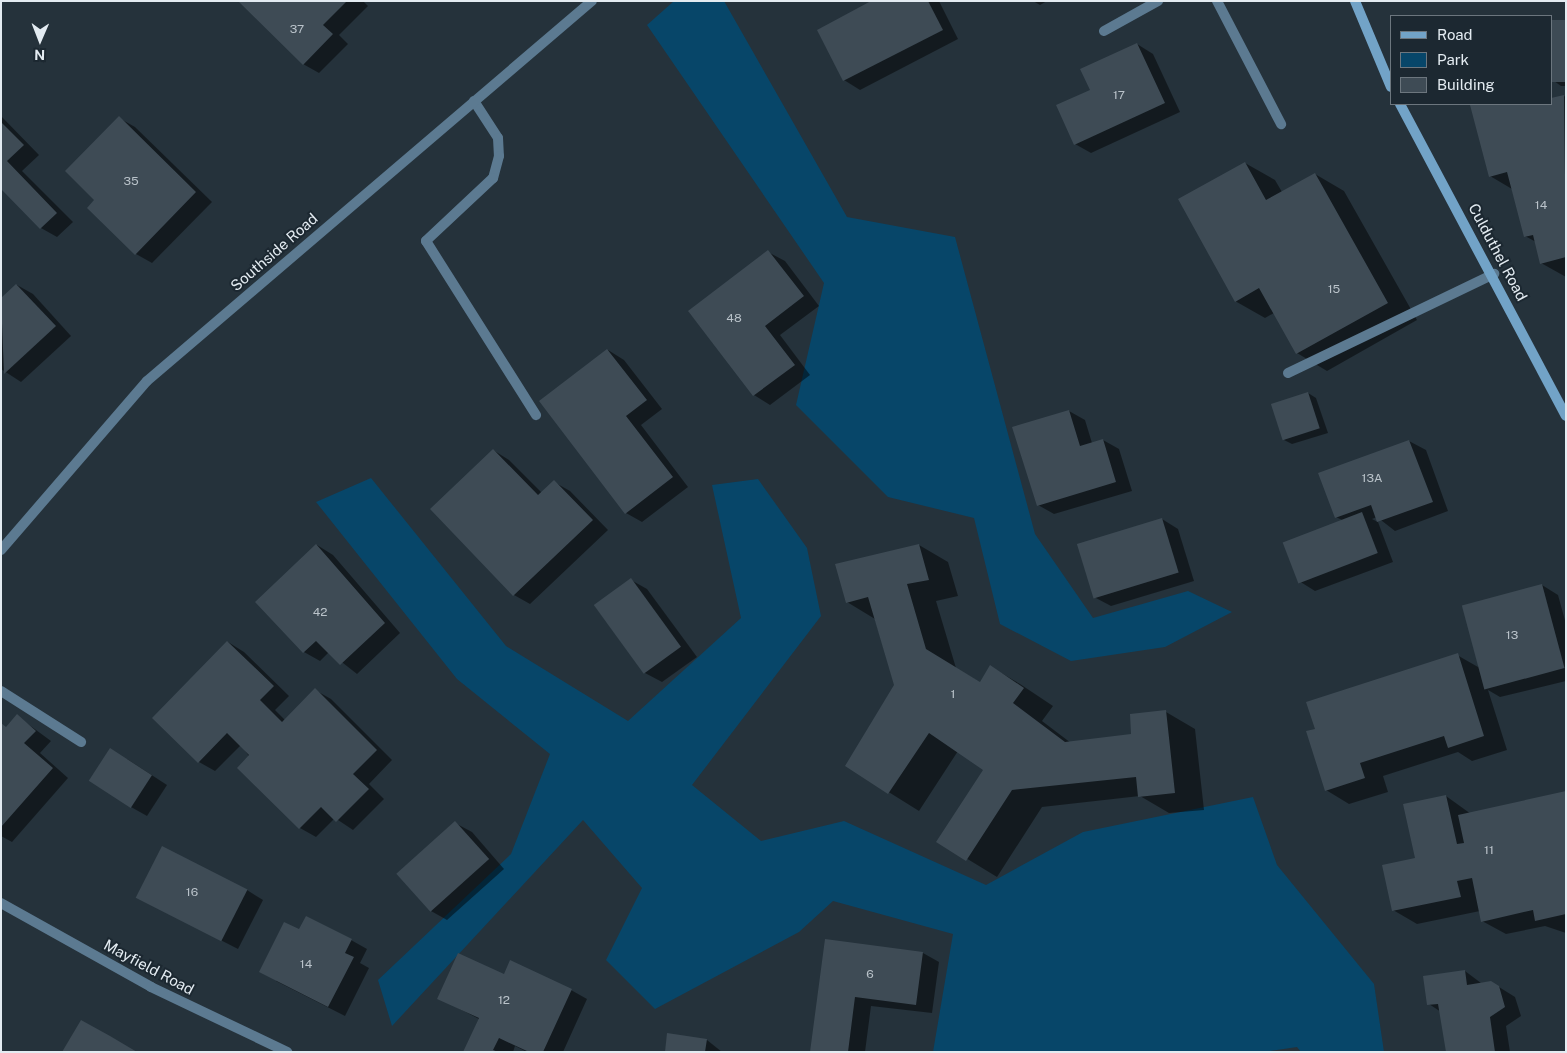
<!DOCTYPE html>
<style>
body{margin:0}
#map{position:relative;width:1567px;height:1053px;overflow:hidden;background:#25323b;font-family:"Public Sans",sans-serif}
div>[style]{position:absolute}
.green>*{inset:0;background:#074669}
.shadow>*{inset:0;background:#0007}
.building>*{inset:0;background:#3e4b55;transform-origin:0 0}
.service>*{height:10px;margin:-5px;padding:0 5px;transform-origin:5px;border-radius:5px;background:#5c7a91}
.minor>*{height:10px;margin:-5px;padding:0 5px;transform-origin:5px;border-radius:5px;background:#5c7a91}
.tertiary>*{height:10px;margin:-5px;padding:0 5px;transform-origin:5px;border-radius:5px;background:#5c7a91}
.secondary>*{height:10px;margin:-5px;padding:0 5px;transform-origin:5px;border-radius:5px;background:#72a3c7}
span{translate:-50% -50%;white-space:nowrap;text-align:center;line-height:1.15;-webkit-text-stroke:4px #1c2831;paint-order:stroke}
.number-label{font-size:12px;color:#bac3ca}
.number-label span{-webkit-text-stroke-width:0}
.street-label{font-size:15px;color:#e3ebf1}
.frame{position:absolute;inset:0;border:2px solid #e3ebf1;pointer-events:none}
.legend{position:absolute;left:1390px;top:15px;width:162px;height:90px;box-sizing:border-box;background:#1c2831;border:1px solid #6c767e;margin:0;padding:6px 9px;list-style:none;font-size:15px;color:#e3ebf1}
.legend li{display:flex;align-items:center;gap:10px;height:25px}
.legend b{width:25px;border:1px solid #6c767e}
.north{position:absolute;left:15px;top:15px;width:50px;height:50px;-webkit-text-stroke:4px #1c2831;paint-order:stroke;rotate:181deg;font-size:14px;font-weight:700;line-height:20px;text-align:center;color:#e3ebf1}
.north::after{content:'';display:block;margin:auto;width:18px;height:22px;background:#e3ebf1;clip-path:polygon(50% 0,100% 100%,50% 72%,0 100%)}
</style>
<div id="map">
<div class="green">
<div style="clip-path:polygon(674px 1px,724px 1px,847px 217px,955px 237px,1035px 534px,1093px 618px,1188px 591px,1232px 612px,1165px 647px,1071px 661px,1000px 624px,974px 518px,888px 497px,796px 405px,824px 283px,647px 25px)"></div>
<div style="clip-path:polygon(371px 478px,506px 646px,628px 721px,741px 618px,712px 485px,758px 479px,807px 548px,821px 616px,692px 785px,761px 841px,844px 821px,986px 885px,1083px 832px,1253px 797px,1277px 865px,1374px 984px,1384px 1052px,1301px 1052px,1297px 1047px,1264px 1052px,933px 1052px,953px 934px,833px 901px,799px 932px,655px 1009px,606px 960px,642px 888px,583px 820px,392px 1026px,378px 980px,511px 854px,550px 754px,457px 679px,316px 502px)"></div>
</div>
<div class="shadow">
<div style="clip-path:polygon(240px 1px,363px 1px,368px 6px,339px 35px,348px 44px,319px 73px,303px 64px)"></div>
<div style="clip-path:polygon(874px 1px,939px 1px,958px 39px,860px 90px,844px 80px)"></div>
<div style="clip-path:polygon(1033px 1px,1047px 1px,1040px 5px)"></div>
<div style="clip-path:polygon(1566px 21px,1566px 86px,1561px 86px,1554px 81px,1551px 22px)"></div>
<div style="clip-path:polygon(1137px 44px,1153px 54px,1180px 112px,1091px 153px,1075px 144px,1092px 91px)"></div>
<div style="clip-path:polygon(1564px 96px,1566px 97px,1566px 277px,1541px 263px,1536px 242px,1525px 236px,1512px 189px,1490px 176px,1472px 106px,1551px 104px)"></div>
<div style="clip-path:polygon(1px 116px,39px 155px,22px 171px,73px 222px,57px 237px,41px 228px,1px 188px)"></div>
<div style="clip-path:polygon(119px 118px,135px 127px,212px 202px,152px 263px,136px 254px,96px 200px)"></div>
<div style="clip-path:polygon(1245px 163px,1275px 180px,1282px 192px,1315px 174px,1344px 191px,1417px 320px,1327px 371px,1297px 353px,1274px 313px,1265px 318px,1235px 301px)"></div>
<div style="clip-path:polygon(768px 252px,785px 261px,819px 306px,780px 335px,810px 375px,770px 405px,754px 395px,689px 312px)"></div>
<div style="clip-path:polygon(17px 285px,33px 294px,71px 336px,21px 382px,1px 369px,1px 299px)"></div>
<div style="clip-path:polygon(608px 350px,624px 360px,662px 409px,641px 425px,688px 487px,642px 522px,626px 513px)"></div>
<div style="clip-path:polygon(1308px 393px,1316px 398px,1328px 433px,1292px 444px,1284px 440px)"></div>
<div style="clip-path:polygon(1069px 411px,1085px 420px,1092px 443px,1103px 440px,1119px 449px,1132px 491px,1054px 514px,1038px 505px)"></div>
<div style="clip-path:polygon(1409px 441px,1426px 450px,1448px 511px,1395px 531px,1377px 517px,1372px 519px,1378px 522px,1393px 562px,1315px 591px,1299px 581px,1342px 520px,1336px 517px)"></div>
<div style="clip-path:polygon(493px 450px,509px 460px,542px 493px,554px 482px,570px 491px,608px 530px,530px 604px,514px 595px)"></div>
<div style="clip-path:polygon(1162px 519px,1178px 529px,1194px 581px,1111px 606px,1094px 597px)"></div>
<div style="clip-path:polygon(317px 545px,333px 555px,400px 633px,357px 674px,329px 652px,320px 661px,304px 652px)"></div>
<div style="clip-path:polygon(919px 545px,948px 562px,958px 596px,936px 601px,956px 668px,981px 683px,991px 667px,1020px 684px,1053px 706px,1042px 721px,1071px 743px,1132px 735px,1166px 712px,1195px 729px,1204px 810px,1169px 813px,1140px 796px,1042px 807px,997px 877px,938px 841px,985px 770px,958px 751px,919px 811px,847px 766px,895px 686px,875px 619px,847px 602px)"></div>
<div style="clip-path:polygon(631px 580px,647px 589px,697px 657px,662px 682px,645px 673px,595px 606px)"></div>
<div style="clip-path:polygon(1542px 585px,1558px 595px,1566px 624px,1566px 681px,1500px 697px,1488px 690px,1507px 750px,1472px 761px,1458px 752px,1383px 776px,1388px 792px,1349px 804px,1326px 790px,1316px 730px,1457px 655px,1478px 667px)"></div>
<div style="clip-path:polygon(228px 642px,244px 652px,289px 696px,275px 710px,285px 720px,315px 690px,331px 699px,392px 760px,369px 784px,384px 799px,353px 830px,335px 818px,316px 837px,300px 828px,241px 745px,215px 771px,199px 762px)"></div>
<div style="clip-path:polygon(17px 716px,51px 741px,40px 753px,68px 778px,12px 842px,1px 836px,1px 725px,7px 728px)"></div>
<div style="clip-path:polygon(127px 759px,167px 785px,147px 816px,131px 807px)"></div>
<div style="clip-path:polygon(1566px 793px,1566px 933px,1545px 926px,1506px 934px,1482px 921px,1480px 911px,1417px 924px,1393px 910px,1446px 796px,1471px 814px)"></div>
<div style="clip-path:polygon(455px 823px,472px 832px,504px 869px,447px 920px,431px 911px)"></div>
<div style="clip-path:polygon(247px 890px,263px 900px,238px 949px,154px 906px)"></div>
<div style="clip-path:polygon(299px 931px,351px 940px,367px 949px,360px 963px,369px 968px,345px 1016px,276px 981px)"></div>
<div style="clip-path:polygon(826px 941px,923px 953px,939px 962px,932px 1013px,871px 1006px,865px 1052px,812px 1052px)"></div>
<div style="clip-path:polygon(1465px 971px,1481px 983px,1491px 982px,1515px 997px,1521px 1016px,1506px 1026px,1510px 1052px,1447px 1052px,1441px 1012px,1429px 1004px)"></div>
<div style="clip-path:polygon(571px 990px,587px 999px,563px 1052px,527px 1052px,515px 1046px,513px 1052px,464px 1052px,479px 1019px,439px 998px)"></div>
<div style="clip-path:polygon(707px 1040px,722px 1052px,666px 1052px)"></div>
</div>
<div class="building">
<div style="clip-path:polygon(238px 1px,347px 1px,323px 25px,333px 34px,303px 65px)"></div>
<div style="clip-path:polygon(871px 1px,928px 1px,943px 30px,843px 81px,817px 30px)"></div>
<div style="left:1551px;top:20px;width:15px;height:62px"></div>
<div style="clip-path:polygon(1137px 43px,1165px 103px,1074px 145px,1056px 105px,1090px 90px,1080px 69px)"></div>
<div style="clip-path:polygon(1564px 95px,1566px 257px,1540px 264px,1533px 235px,1524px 237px,1507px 172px,1489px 177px,1470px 105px,1551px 104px,1551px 98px)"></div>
<div style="clip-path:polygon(119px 116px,196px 192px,135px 255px,87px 208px,94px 200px,65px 171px)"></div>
<div style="clip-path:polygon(1px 122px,24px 145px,7px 161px,57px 213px,40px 229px,1px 189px)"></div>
<div style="clip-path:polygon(1245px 162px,1266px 200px,1315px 173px,1388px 303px,1296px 354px,1259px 288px,1235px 302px,1178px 199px)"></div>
<div style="clip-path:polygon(768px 250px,804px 296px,765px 326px,795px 365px,753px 396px,688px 311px)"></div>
<div style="clip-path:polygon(16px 284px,56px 326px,4px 374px,1px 298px)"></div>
<div style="clip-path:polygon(607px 349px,647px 400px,626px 416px,673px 477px,625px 514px,539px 401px)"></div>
<div style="left:1308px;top:392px;width:38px;height:39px;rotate:72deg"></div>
<div style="clip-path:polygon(1069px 410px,1080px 446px,1103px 439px,1116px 482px,1037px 506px,1012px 427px)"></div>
<div style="clip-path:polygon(1409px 440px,1433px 502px,1377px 522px,1371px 505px,1335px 518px,1318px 473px)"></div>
<div style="clip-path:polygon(493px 449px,538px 495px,554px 480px,593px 520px,513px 596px,430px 509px)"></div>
<div style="left:1362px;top:512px;width:44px;height:85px;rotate:69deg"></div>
<div style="left:1162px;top:518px;width:57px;height:89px;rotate:73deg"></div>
<div style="clip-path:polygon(316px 544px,385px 623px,340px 665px,316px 641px,303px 653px,255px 602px)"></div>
<div style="clip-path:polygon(919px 544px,929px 580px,907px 584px,926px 649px,980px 682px,990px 665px,1024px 688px,1013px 703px,1065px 742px,1131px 734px,1130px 714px,1166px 710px,1175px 793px,1138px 797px,1136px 777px,1012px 790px,966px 861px,936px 842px,983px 770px,929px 733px,888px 794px,845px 766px,894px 685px,868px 597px,846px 603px,835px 564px)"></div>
<div style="left:631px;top:578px;width:85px;height:46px;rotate:54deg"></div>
<div style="left:1542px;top:584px;width:87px;height:83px;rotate:75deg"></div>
<div style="clip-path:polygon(227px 641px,274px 686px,260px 700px,282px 722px,315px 688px,377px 750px,353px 774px,369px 789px,336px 822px,321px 807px,299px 829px,237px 768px,249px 755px,227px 733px,198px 763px,152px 718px)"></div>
<div style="clip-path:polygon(1458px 653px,1484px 736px,1448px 748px,1444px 736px,1360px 763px,1365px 778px,1325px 791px,1306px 731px,1315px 729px,1306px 702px)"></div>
<div style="clip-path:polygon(17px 714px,36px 731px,24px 743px,53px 768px,1px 827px,1px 723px,6px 727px)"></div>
<div style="left:110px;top:748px;width:50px;height:39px;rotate:33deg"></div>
<div style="clip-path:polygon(1566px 791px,1566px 914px,1535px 921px,1533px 910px,1481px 922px,1472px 878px,1457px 881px,1461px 897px,1392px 911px,1382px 865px,1415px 858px,1403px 804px,1446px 795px,1457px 844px,1464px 843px,1458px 815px)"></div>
<div style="left:455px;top:821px;width:51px;height:79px;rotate:48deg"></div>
<div style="left:162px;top:846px;width:96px;height:58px;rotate:27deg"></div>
<div style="clip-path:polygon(306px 916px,352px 939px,345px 953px,354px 957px,328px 1007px,259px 972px,284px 922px,299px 929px)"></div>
<div style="clip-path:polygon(825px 939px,923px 952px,916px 1005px,855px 997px,848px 1052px,810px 1052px)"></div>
<div style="clip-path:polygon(458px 953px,504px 974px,510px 960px,572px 989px,543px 1052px,529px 1052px,499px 1038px,493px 1050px,498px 1052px,463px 1052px,479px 1018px,437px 999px)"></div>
<div style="clip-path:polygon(1465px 970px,1467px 985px,1491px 981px,1499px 986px,1505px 1007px,1490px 1017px,1495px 1052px,1446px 1052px,1438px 1004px,1427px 1005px,1423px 976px)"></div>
<div style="clip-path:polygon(81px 1020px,110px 1036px,137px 1052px,62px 1052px)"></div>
<div style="clip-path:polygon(667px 1033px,707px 1039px,705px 1052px,665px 1052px)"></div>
</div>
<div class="service">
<div style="left:1217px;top:1px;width:139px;rotate:62.5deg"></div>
<div style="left:1104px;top:31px;width:62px;rotate:-29.1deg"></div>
<div style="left:474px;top:101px;width:44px;rotate:57deg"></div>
<div style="left:498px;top:138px;width:18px;rotate:87deg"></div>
<div style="left:499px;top:156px;width:23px;rotate:105deg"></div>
<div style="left:493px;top:178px;width:92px;rotate:136.8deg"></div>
<div style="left:426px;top:241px;width:206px;rotate:57.7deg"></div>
<div style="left:1288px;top:373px;width:229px;rotate:-25.7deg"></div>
<div style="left:1px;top:691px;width:95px;rotate:32.5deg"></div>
</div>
<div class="minor">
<div style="left:1px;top:903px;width:172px;rotate:29.2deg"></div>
<div style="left:151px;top:987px;width:151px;rotate:25.5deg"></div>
</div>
<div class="tertiary">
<div style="left:1px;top:550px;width:223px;rotate:-49.2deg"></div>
<div style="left:147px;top:381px;width:585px;rotate:-40.5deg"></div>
</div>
<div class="secondary">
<div style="left:1355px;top:1px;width:93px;rotate:67.3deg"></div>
<div style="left:1400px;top:104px;width:353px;rotate:62deg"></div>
</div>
<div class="number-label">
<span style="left:297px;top:30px">37</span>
<span style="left:1119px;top:96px">17</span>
<span style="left:131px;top:182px">35</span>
<span style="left:1541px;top:206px">14</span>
<span style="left:1334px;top:290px">15</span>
<span style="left:734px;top:319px">48</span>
<span style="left:1372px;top:479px">13A</span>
<span style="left:320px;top:613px">42</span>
<span style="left:1512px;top:636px">13</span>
<span style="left:953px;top:695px">1</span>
<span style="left:1489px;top:851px">11</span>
<span style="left:192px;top:893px">16</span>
<span style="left:306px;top:965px">14</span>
<span style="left:870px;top:975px">6</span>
<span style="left:504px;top:1001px">12</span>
</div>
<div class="street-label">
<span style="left:274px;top:252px;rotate:-41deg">Southside Road</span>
<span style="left:1498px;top:252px;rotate:62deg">Culduthel Road</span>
<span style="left:149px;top:967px;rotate:28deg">Mayfield Road</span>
</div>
<div class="frame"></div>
<ul class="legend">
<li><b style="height:6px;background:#72a3c7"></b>Road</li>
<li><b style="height:14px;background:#074669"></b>Park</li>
<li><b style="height:14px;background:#3e4b55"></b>Building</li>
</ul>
<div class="north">N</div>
</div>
